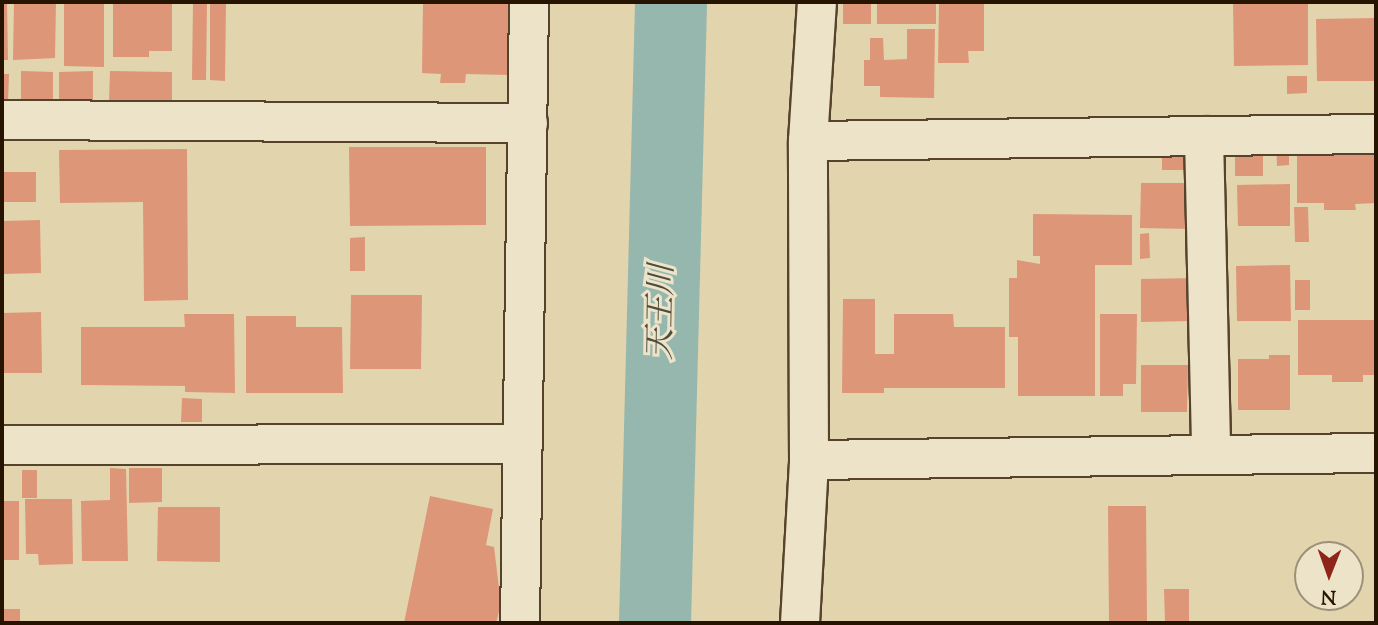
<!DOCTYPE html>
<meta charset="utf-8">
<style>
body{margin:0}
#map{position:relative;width:1378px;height:625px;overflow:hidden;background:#e2d4ac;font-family:"Sorts Mill Goudy","Noto Serif JP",serif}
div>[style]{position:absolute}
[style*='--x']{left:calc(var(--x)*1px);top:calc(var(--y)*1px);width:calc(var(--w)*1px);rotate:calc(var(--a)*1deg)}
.river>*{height:72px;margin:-36px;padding:0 36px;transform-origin:36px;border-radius:36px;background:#95b7ae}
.building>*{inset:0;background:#de9679}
.roads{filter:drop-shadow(2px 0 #55432b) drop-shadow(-2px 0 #55432b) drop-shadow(0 2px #55432b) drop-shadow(0 -2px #55432b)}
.minor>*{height:38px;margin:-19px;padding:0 19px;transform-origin:19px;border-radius:19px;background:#ece3c9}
span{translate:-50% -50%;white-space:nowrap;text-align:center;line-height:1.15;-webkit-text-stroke:6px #ece3c9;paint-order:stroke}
.water-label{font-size:32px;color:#4d4c3d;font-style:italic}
.frame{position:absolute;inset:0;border:4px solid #261300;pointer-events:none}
.north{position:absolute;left:1294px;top:541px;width:70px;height:70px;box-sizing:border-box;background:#ece3c9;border:2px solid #9d9079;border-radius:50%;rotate:181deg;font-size:19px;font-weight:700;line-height:28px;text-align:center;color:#261300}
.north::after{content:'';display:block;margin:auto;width:24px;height:32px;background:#8f2418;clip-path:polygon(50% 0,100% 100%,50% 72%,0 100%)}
</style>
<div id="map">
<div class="river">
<i style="--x:655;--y:623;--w:621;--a:-88.52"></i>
</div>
<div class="building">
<i style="clip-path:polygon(2px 2px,7px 2px,8px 60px,2px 60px)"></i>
<i style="clip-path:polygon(14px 2px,56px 2px,55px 58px,13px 60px)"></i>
<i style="clip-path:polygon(64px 2px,104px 2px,104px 67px,64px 66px)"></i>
<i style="clip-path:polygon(113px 2px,172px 2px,172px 51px,149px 51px,149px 57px,113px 57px)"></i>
<i style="clip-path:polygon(193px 2px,207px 2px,206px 80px,192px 80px)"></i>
<i style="clip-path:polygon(210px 2px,226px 2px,225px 81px,210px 80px)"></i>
<i style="clip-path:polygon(423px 2px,512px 2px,511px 75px,466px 74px,465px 83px,440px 83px,441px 74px,422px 73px)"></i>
<i style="clip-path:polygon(843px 2px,871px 2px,871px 24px,843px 24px)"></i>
<i style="clip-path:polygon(877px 2px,936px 2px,936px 24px,877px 24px)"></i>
<i style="clip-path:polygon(939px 2px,984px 2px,984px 51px,968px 51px,969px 63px,938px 63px)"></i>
<i style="clip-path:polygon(1233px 2px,1308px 2px,1308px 65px,1234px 66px)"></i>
<i style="clip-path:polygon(1376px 18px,1376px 81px,1317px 81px,1316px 19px)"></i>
<i style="clip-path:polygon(907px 29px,935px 29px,934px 98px,880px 97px,880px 86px,864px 86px,864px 60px,870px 60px,870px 38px,883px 38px,884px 60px,907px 59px)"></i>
<i style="clip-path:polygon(21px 71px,53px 72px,53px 102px,21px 101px)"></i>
<i style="clip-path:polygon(93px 71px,93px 101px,59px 101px,59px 72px)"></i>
<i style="clip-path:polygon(110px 71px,172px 72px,172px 101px,109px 102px)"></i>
<i style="clip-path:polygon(2px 74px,9px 74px,8px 103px,2px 103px)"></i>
<i style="clip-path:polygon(1287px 76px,1307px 76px,1307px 93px,1287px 94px)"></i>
<i style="clip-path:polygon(1162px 140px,1192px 140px,1192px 170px,1162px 170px)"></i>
<i style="clip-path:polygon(1235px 140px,1263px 140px,1263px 176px,1235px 176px)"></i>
<i style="clip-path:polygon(1276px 141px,1289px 141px,1289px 165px,1277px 166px)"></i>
<i style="clip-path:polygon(1297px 143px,1376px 143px,1376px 203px,1355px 204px,1356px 210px,1324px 210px,1324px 203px,1297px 203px)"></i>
<i style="clip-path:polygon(349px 147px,486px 147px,486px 225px,350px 226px)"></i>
<i style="clip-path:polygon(187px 149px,188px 300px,144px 301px,143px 202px,60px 203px,59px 150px)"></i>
<i style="clip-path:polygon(2px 172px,36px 172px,36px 202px,2px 202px)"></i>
<i style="clip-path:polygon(1141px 183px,1192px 183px,1192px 229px,1140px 228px)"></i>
<i style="clip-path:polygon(1290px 184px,1290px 226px,1238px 226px,1237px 185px)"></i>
<i style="clip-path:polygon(1294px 207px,1308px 207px,1309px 242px,1295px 242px)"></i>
<i style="clip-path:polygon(1033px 214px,1132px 215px,1132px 265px,1095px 265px,1095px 396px,1018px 396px,1018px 337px,1009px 337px,1009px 278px,1017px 278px,1017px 260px,1040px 264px,1040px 256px,1033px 256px)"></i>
<i style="clip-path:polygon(40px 220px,41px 273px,2px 274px,2px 221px)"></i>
<i style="clip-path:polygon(1149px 233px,1150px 258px,1140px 259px,1140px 234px)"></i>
<i style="clip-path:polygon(365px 237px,365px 271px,350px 271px,350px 238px)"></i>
<i style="clip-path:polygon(1290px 265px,1291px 321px,1237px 321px,1236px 266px)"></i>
<i style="clip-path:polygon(1195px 278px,1194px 321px,1141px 322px,1141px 279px)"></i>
<i style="clip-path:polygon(1295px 280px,1310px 280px,1310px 310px,1295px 310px)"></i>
<i style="clip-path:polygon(351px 295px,422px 295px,421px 369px,350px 369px)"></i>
<i style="clip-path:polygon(843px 299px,875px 299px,875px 354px,894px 354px,894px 314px,953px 314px,954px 327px,1005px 327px,1005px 388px,884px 388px,884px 393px,842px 393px)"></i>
<i style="clip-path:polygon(41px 312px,42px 373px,2px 373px,2px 313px)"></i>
<i style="clip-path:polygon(184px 314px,234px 314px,235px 393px,185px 392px,185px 386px,81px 385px,81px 327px,185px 327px)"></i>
<i style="clip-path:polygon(1100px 314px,1137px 314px,1136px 384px,1123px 384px,1123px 396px,1100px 396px)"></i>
<i style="clip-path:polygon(246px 316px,296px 316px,296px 327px,342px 327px,343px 393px,246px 393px)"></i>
<i style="clip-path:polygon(1298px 320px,1376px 320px,1376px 375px,1363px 375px,1363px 382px,1332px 382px,1332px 375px,1298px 375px)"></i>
<i style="clip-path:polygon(1269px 355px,1290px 355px,1290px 410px,1238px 410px,1238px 359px,1269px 359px)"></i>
<i style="clip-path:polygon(1141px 365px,1188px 365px,1187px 412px,1141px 412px)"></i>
<i style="clip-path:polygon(182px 398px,202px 399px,202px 422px,181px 422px)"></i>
<i style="clip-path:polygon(110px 468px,126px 469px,128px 561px,82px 561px,81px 501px,110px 500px)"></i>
<i style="clip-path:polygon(129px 468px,162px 468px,162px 502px,129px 503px)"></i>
<i style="clip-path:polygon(22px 470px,37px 470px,37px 498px,22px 498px)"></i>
<i style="clip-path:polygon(430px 496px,493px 509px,486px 545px,494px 547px,501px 604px,496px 623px,404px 623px)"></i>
<i style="clip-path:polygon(25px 499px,72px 499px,73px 564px,39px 565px,38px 554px,26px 554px)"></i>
<i style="clip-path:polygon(2px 501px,19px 501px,19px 560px,2px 560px)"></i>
<i style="clip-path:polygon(1108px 506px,1146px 506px,1147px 623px,1109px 623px)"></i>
<i style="clip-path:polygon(158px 507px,220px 507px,220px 562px,157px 561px)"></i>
<i style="clip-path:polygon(1164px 589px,1189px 589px,1189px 623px,1165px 623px)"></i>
<i style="clip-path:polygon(2px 609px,20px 609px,20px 623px,2px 623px)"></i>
</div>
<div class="roads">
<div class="minor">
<i style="--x:2;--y:120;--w:526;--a:0.33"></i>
<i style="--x:1204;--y:136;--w:319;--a:88.7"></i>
<i style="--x:808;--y:141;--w:568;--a:-0.71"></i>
<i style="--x:2;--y:445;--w:521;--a:-0.11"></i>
<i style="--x:809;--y:460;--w:567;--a:-0.71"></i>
<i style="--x:520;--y:623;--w:621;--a:-89.17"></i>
<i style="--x:800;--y:623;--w:163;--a:-86.8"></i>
<i style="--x:809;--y:460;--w:319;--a:-90.2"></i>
<i style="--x:808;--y:141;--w:139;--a:-86.3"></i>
</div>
</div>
<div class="water-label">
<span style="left:663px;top:312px;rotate:-89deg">天王川</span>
</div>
<div class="frame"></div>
<div class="north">N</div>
</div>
